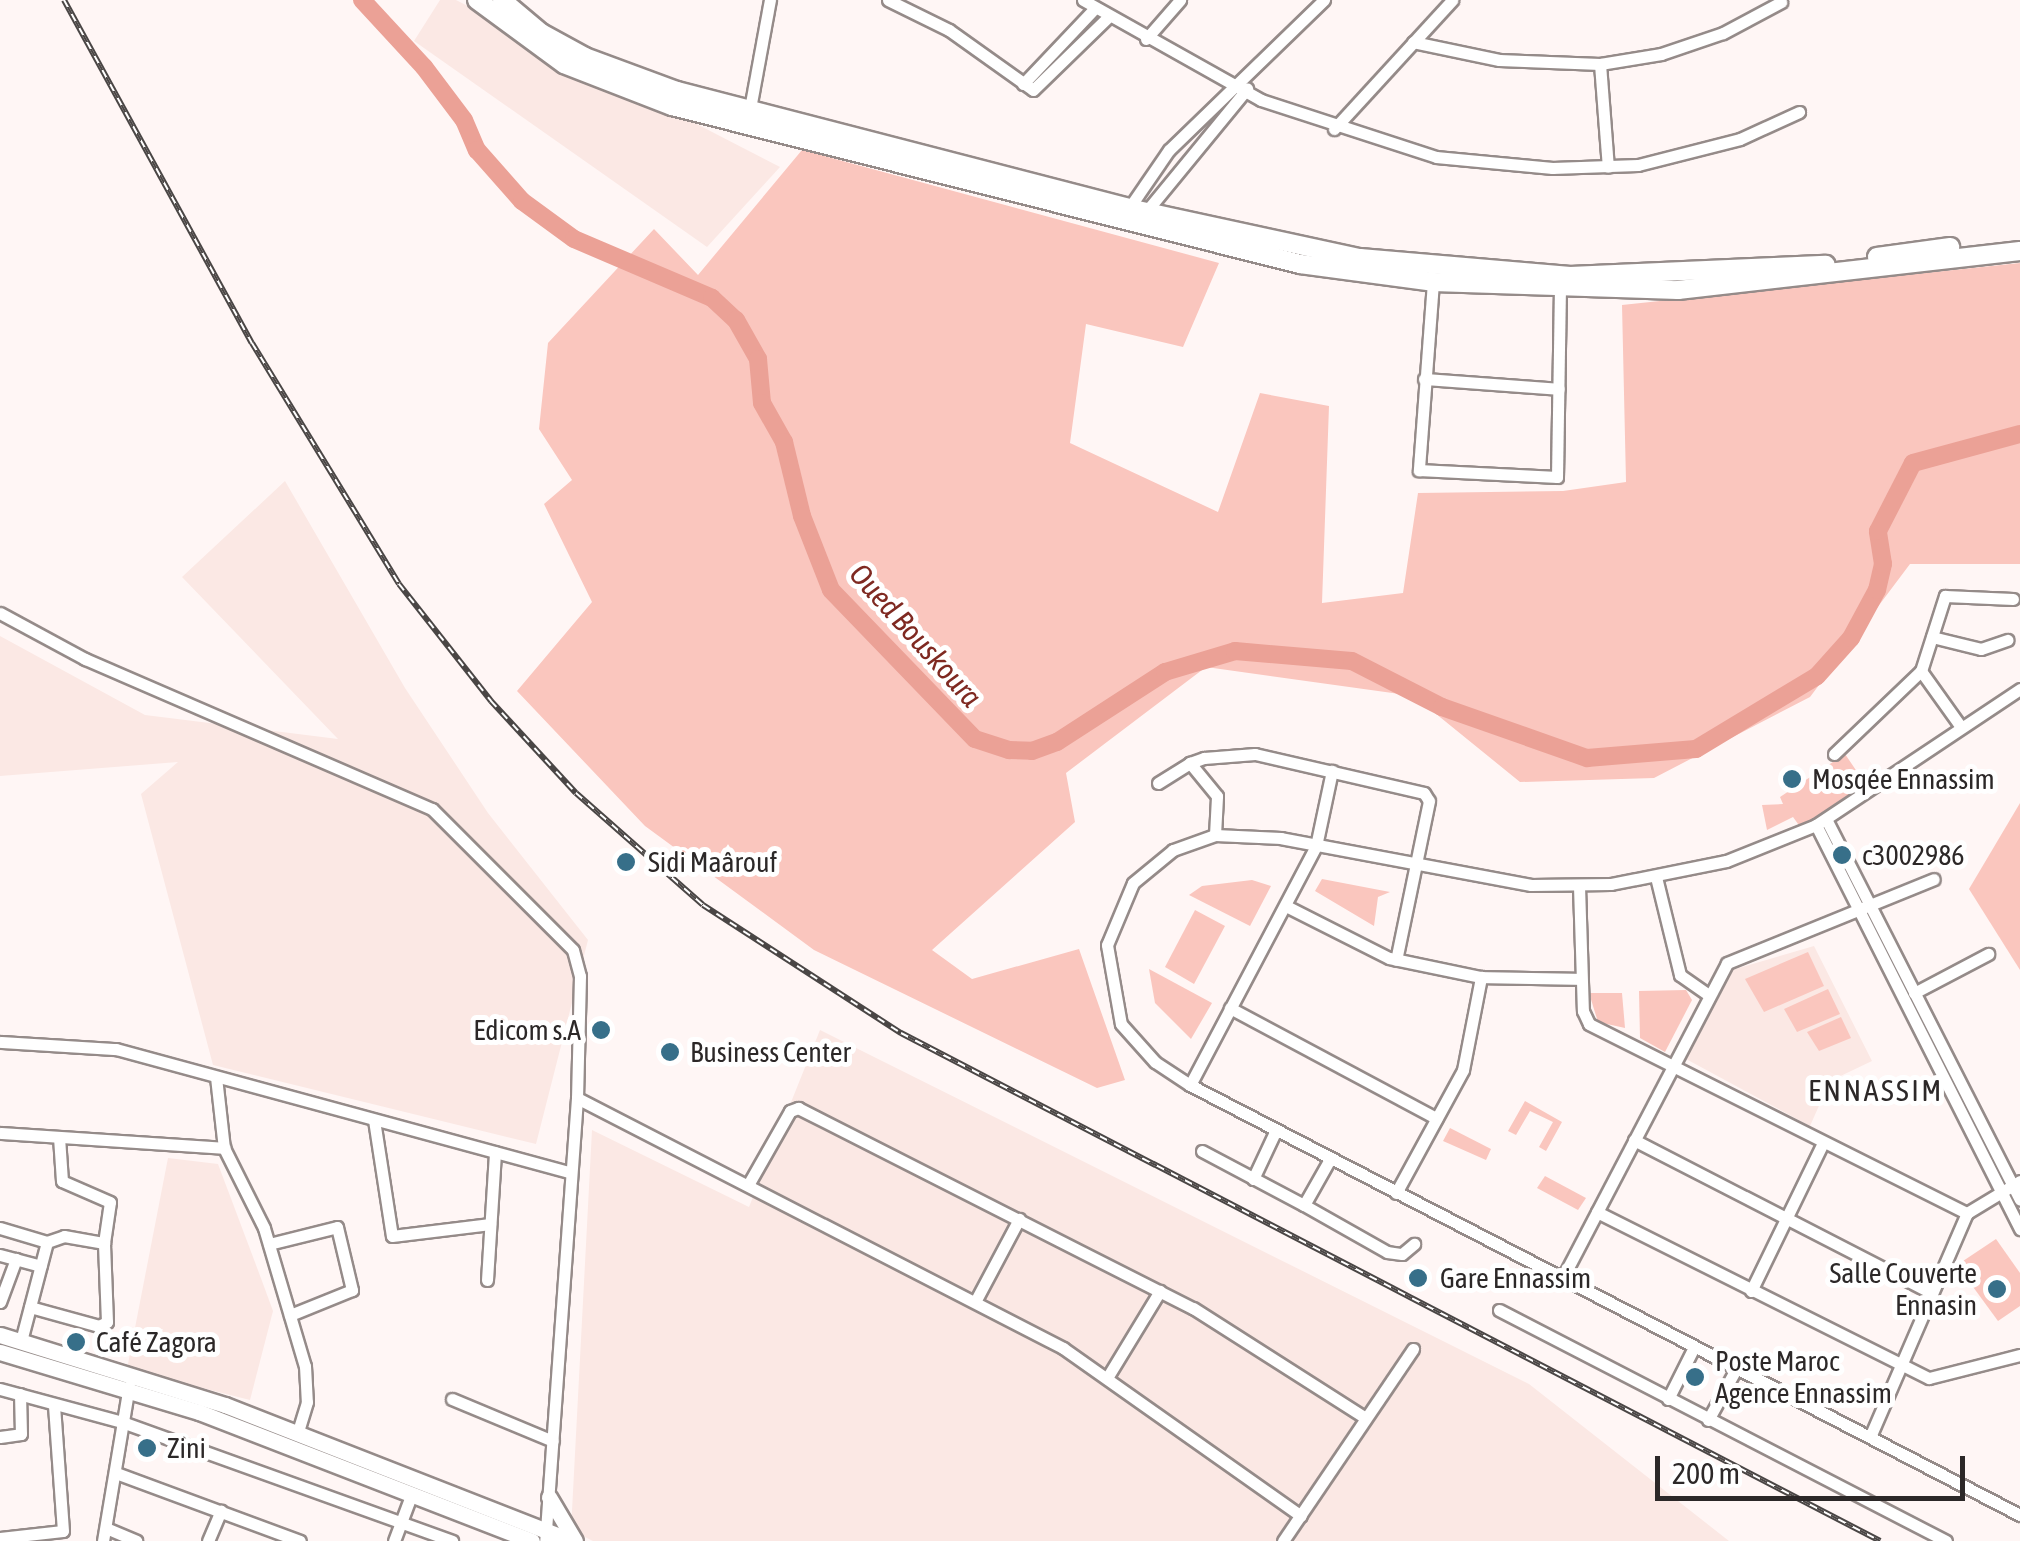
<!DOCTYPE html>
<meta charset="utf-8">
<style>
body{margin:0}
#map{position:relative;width:2020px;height:1541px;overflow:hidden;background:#fff6f5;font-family:"Asap Condensed",sans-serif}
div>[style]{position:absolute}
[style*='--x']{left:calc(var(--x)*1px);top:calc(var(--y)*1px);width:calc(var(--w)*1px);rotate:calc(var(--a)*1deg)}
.built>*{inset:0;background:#fbe8e4}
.green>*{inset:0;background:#fac6be}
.river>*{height:18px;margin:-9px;padding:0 9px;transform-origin:9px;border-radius:9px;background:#eba196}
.roads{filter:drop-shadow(2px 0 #958b89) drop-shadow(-2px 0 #958b89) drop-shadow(0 2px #958b89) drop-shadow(0 -2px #958b89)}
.minor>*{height:11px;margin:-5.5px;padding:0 5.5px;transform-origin:5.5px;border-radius:5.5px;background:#fff}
.tertiary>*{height:15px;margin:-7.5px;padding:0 7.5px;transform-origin:7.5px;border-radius:7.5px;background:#fff}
.primary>*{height:18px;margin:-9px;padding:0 9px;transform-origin:9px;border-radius:9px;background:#fff}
.rail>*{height:6px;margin-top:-3px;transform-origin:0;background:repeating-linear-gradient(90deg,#fff 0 8px,#4a4645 0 16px);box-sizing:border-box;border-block:2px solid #4a4645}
.dots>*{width:28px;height:28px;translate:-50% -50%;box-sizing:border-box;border:5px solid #fff;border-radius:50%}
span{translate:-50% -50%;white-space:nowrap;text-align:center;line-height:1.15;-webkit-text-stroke:10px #fff;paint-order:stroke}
.poi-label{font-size:28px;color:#2c2828}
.left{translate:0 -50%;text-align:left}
.right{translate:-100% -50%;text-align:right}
.water-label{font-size:30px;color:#7f2921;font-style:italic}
.neighbourhood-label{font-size:30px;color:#2c2828;letter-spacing:2.5px}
.scale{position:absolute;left:1655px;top:1456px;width:310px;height:45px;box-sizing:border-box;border:5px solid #2c2828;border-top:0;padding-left:12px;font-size:30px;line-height:35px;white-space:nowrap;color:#2c2828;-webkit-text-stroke:8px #fff;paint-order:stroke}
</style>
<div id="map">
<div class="built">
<i style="clip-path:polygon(440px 0,456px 0,780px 167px,707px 247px,414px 41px)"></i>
<i style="clip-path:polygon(285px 481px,405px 688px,488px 813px,588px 940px,536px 1144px,213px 1065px,141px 794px,178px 762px,0 776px,0 636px,145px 715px,338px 739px,182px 577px)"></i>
<i style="clip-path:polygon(1814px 946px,1872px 1061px,1830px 1081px,1810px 1126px,1686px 1059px,1732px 970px)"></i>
<i style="clip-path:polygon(820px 1030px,1529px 1384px,1729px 1541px,593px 1541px,571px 1530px,592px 1130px,749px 1207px)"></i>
<i style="clip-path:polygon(168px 1158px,218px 1164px,262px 1281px,273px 1311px,250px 1400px,127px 1369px)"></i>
</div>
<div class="green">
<i style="clip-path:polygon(802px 150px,1219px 263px,1183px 347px,1086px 324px,1070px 443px,1218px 512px,1260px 393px,1329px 406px,1322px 603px,1403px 593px,1418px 493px,1563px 491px,1626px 482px,1622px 305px,2020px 263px,2020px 564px,1910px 564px,1810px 697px,1654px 778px,1520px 782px,1414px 696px,1206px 667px,1066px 773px,1075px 822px,932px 950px,972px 979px,1079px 949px,1125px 1080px,1097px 1088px,814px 950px,645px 826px,517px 691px,592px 602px,544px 504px,572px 480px,539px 429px,548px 343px,654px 229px,698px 275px)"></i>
<i style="clip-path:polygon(1845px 754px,1866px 785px,1801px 828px,1793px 817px,1767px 830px,1762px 805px,1783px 804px,1780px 797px)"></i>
<i style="clip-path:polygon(2020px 803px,2020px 970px,1969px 889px)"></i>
<i style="clip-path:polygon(1322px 879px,1390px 892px,1378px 897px,1374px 926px,1315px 891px)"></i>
<i style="clip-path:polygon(1252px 880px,1271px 886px,1250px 926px,1189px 895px,1202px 886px)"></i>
<i style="clip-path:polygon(1195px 910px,1225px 926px,1194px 984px,1165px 967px)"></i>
<i style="clip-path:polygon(1808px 952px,1824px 986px,1764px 1012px,1745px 979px)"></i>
<i style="clip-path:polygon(1149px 969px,1212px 1003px,1191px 1039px,1155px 1003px)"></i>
<i style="clip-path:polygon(1828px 989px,1840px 1014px,1797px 1032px,1784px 1009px)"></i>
<i style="clip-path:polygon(1686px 990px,1692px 1000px,1665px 1052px,1640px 1038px,1639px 991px)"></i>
<i style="clip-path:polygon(1589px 993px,1622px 993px,1625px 1028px,1598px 1022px)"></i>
<i style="clip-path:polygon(1841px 1017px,1851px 1038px,1819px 1051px,1807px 1032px)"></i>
<i style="clip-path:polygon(1525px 1101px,1562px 1122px,1546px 1151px,1539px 1147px,1553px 1122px,1530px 1111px,1516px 1135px,1508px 1131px)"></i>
<i style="clip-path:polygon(1450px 1128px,1491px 1149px,1486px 1160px,1443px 1141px)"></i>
<i style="clip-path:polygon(1545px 1176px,1586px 1198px,1578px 1210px,1537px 1188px)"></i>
<i style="clip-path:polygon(1996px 1239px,2020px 1273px,2020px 1306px,1998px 1321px,1957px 1265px)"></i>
</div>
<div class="river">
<i style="--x:362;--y:0;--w:91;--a:47.2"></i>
<i style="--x:424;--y:67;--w:66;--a:53"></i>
<i style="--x:464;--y:120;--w:33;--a:67"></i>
<i style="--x:477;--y:150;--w:68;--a:48.6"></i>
<i style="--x:522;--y:201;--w:64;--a:36.2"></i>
<i style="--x:574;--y:239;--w:150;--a:23.1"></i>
<i style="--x:712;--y:298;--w:33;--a:43"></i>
<i style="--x:736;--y:320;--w:45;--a:60.6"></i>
<i style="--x:758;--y:359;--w:44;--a:84.8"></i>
<i style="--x:762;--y:403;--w:45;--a:60.6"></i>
<i style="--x:784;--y:442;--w:76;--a:76.3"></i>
<i style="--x:802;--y:516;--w:79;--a:68.6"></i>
<i style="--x:831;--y:590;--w:207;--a:46"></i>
<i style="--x:975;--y:739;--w:36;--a:18"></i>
<i style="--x:1009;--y:750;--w:23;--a:2"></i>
<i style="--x:1032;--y:751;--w:27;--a:-20"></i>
<i style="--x:1057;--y:742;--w:129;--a:-32.9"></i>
<i style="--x:1165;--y:672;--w:73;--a:-16.7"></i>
<i style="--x:1235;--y:651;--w:117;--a:4.9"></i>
<i style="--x:1352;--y:661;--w:101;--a:27.1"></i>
<i style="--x:1442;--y:707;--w:154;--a:19.4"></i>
<i style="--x:1587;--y:758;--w:109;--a:-4.7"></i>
<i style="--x:1696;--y:749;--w:141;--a:-31.1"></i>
<i style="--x:1817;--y:676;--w:51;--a:-48.2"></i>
<i style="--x:1851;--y:638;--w:55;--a:-61.6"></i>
<i style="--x:1877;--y:590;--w:27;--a:-77"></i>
<i style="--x:1883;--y:564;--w:33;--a:-99"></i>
<i style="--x:1878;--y:531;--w:76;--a:-62.8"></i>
<i style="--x:1913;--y:463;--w:111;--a:-15.2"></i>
</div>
<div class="roads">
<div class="minor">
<i style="--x:888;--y:0;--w:68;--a:26.2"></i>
<i style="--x:949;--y:30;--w:103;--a:35.5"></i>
<i style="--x:1033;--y:90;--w:103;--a:-44.2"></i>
<i style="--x:1083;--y:0;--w:204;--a:29.3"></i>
<i style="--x:1261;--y:100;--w:184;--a:18"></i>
<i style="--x:1436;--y:157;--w:117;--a:5.4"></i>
<i style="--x:1552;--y:168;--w:86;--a:-2"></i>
<i style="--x:1638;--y:165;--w:105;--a:-14.3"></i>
<i style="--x:1740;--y:139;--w:65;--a:-24.6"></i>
<i style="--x:1146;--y:39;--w:52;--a:-48.9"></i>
<i style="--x:1413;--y:42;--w:88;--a:11.8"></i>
<i style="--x:1499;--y:60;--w:101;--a:2.3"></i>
<i style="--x:1600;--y:64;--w:62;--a:-9.3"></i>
<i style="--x:1661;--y:54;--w:65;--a:-18.7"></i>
<i style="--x:1723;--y:33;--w:66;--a:-28.1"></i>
<i style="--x:1600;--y:64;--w:103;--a:85.6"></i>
<i style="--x:1023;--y:84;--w:105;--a:-46.5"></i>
<i style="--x:749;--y:114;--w:116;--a:-79.6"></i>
<i style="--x:1334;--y:129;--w:175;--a:-47.5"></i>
<i style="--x:1127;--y:211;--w:74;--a:-55.5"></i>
<i style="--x:1169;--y:150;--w:216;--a:-44.1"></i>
<i style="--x:1145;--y:213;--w:161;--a:-50.6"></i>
<i style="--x:1433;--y:282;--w:189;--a:94.3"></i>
<i style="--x:1419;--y:470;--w:138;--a:2.9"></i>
<i style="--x:1557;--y:477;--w:187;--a:-89.1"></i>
<i style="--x:1424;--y:379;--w:135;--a:4.2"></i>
<i style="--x:0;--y:613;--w:97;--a:28.4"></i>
<i style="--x:85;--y:659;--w:378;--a:23.4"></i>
<i style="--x:432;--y:809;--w:199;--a:45"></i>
<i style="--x:573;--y:950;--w:27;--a:75"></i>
<i style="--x:580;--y:976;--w:122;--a:91.4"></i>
<i style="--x:577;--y:1098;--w:444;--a:94.1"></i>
<i style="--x:1932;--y:637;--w:50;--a:13.8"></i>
<i style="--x:1981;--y:649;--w:28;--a:-19"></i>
<i style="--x:1921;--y:671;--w:69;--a:54.5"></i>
<i style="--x:2020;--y:689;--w:245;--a:146.3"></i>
<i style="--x:1816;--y:825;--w:97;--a:158.2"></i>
<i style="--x:1726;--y:861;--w:117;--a:168.7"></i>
<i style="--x:1611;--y:884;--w:80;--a:179.3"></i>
<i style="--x:1531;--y:885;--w:254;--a:-169.4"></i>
<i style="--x:1281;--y:838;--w:66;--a:-177.4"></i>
<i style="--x:1215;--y:835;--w:45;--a:160.3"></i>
<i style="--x:1173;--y:850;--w:52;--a:140.5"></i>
<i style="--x:1133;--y:883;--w:67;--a:112.8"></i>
<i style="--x:1107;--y:945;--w:80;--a:80"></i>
<i style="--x:1121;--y:1024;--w:51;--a:48.2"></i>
<i style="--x:1155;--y:1062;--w:42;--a:33.3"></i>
<i style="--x:1190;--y:1085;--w:935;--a:27.39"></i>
<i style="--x:1834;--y:754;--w:120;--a:-43.7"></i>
<i style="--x:1921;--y:671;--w:79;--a:-72.3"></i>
<i style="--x:1945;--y:596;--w:68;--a:2.5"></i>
<i style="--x:1158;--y:783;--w:38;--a:-32"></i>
<i style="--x:1826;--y:819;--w:427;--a:63"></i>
<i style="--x:1816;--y:825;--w:453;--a:63.2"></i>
<i style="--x:1215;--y:835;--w:39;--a:-87"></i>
<i style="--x:1217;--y:796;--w:43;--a:-129.3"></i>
<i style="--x:1190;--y:763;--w:15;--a:-20"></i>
<i style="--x:1204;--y:758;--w:51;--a:-4.5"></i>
<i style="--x:1255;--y:754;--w:173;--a:13"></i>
<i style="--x:1424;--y:793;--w:9;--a:58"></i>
<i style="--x:1429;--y:801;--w:162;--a:101.7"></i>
<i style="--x:1656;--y:877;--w:101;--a:76.2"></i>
<i style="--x:1680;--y:975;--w:35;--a:35"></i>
<i style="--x:1579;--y:886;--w:125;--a:88.2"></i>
<i style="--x:1583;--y:1011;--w:14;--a:65"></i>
<i style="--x:1589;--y:1024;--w:423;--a:26.6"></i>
<i style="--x:1967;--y:1213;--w:62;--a:-31.1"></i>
<i style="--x:1286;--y:906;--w:115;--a:26.8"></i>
<i style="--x:1389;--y:958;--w:94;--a:11.7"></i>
<i style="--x:1914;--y:993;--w:84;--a:-27.8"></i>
<i style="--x:1230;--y:1008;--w:234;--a:28.1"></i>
<i style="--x:0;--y:1042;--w:116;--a:3.5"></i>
<i style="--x:116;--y:1049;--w:470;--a:15.2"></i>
<i style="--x:216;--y:1077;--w:71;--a:83.6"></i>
<i style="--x:224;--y:1148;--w:89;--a:63.4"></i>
<i style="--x:264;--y:1228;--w:144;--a:73.5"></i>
<i style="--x:305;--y:1366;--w:36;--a:87"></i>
<i style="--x:307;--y:1402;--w:31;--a:107"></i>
<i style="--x:1190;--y:1085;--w:270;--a:-62.2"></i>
<i style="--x:1316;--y:846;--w:77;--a:-78"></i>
<i style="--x:577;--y:1098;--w:547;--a:27.22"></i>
<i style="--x:1063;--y:1348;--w:291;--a:35.2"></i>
<i style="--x:374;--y:1120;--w:117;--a:81.2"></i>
<i style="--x:392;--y:1236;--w:99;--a:-7"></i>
<i style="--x:0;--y:1133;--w:225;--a:3.8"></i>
<i style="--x:1634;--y:1140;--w:335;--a:27.2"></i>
<i style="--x:1202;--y:1151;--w:115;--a:27.9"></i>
<i style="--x:1304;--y:1205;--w:53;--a:-60.5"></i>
<i style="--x:1253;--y:1179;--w:54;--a:-64.9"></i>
<i style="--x:748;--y:1185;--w:85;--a:-60.4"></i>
<i style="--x:790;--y:1111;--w:9;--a:-21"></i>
<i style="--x:798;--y:1108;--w:443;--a:26.9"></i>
<i style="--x:1193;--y:1308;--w:203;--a:32.5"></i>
<i style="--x:1396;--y:1193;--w:140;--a:-61.4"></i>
<i style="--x:1463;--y:1070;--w:95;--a:-79"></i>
<i style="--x:1481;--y:977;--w:100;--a:1.1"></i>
<i style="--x:1304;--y:1205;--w:95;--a:29.5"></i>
<i style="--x:1387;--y:1252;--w:15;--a:8"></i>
<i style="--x:1402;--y:1254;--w:16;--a:-40"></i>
<i style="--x:1597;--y:1212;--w:371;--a:26.6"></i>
<i style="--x:1929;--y:1378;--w:94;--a:-14.2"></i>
<i style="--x:0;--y:1228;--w:49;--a:16.6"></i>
<i style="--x:47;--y:1242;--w:18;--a:-19"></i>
<i style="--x:64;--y:1236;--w:41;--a:9.9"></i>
<i style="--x:269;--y:1244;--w:70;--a:-14"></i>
<i style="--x:337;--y:1227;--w:65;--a:76.6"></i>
<i style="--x:352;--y:1290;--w:67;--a:158"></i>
<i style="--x:0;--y:1255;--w:42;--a:15"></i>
<i style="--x:1562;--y:1279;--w:356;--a:-62.4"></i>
<i style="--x:1727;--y:963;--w:223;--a:-22.1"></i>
<i style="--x:487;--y:1280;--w:128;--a:-86.4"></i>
<i style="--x:1751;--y:1291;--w:165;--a:-64.1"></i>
<i style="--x:976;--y:1300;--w:92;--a:-62"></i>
<i style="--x:0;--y:1302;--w:46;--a:-69.6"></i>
<i style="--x:30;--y:1307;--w:72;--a:15.4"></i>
<i style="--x:99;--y:1326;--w:9;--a:-27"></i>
<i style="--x:107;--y:1322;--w:79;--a:-92.2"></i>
<i style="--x:104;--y:1243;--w:41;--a:-81.7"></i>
<i style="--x:110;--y:1202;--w:52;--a:-156.4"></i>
<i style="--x:62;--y:1181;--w:44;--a:-93.9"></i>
<i style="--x:1499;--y:1310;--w:503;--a:27.33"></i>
<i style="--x:21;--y:1341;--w:102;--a:-75.3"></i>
<i style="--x:1107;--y:1378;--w:102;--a:-58.7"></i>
<i style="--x:0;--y:1389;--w:126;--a:15.1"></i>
<i style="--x:122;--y:1422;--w:351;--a:19.8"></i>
<i style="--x:452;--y:1399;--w:109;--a:22.6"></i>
<i style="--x:1668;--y:1399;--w:58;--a:-63.4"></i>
<i style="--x:1708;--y:1420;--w:58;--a:-61.2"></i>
<i style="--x:0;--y:1437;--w:21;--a:-8"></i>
<i style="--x:21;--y:1434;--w:40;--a:-91.4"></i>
<i style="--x:1870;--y:1437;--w:244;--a:-66.6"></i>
<i style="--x:116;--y:1473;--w:196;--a:20.3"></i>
<i style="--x:106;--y:1528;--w:33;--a:23"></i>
<i style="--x:0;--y:1538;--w:63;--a:-6.3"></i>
<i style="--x:63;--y:1531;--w:127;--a:-94.1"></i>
<i style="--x:103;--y:1541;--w:157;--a:-80.5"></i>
<i style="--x:208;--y:1541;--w:33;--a:-67"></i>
<i style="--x:394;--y:1541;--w:51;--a:-69.4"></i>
<i style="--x:1283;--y:1541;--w:232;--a:-55.9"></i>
</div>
<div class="tertiary">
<i style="--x:0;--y:1335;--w:236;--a:17.3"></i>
<i style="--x:225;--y:1405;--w:373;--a:21.4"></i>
<i style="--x:0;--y:1352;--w:208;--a:16.8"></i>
<i style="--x:199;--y:1412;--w:357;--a:21.2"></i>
<i style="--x:549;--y:1497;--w:51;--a:59.4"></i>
</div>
<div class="primary">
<i style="--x:477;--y:0;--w:108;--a:36.3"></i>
<i style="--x:564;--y:64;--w:116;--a:21.3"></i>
<i style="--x:672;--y:106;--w:648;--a:14.12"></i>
<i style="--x:1300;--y:264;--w:134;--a:7.7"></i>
<i style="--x:1433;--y:282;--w:245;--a:1.9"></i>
<i style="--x:1678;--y:290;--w:344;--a:-6.5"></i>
<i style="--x:502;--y:0;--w:51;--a:40.2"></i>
<i style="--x:541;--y:33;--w:50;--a:28.6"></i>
<i style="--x:585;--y:57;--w:98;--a:20.3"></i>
<i style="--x:677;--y:91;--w:466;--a:14.5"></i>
<i style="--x:1128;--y:208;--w:237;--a:12.2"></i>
<i style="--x:1360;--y:258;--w:211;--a:4.9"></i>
<i style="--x:1570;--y:276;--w:256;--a:-2.5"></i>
<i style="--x:1877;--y:257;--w:74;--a:-7.8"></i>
</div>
</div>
<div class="rail">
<i style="--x:64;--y:0;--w:391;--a:61.3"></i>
<i style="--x:252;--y:343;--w:282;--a:58.6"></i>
<i style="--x:399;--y:584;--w:149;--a:51.8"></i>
<i style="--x:491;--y:701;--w:125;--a:47.3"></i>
<i style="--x:576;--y:793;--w:169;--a:41.4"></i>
<i style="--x:703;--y:905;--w:236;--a:32.9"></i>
<i style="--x:901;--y:1033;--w:1103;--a:27.42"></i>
</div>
<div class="dots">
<i style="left:1792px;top:779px;background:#376f89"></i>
<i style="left:1842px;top:855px;background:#376f89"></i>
<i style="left:626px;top:862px;background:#376f89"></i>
<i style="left:601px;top:1030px;background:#376f89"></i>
<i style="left:670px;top:1052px;background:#376f89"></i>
<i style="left:1418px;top:1278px;background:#376f89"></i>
<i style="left:1997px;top:1289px;background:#376f89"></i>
<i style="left:76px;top:1342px;background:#376f89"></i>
<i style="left:1695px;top:1377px;background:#376f89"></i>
<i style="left:147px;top:1448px;background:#376f89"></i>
</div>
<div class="poi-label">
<span class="left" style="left:1812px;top:779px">Mosqée Ennassim</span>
<span class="left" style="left:1862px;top:855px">c3002986</span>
<span class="left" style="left:648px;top:862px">Sidi Maârouf</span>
<span class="right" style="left:581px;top:1030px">Edicom s.A</span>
<span class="left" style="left:690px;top:1052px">Business Center</span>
<span class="right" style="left:1977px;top:1289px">Salle Couverte<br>Ennasin</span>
<span class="left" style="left:1440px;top:1278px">Gare Ennassim</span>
<span class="left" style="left:96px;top:1342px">Café Zagora</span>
<span class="left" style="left:1715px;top:1377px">Poste Maroc<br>Agence Ennassim</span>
<span class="left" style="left:167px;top:1448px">Zini</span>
</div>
<div class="water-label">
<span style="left:916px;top:635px;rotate:48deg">Oued Bouskoura</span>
</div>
<div class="neighbourhood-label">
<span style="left:1876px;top:1090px">ENNASSIM</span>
</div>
<div class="scale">200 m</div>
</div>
